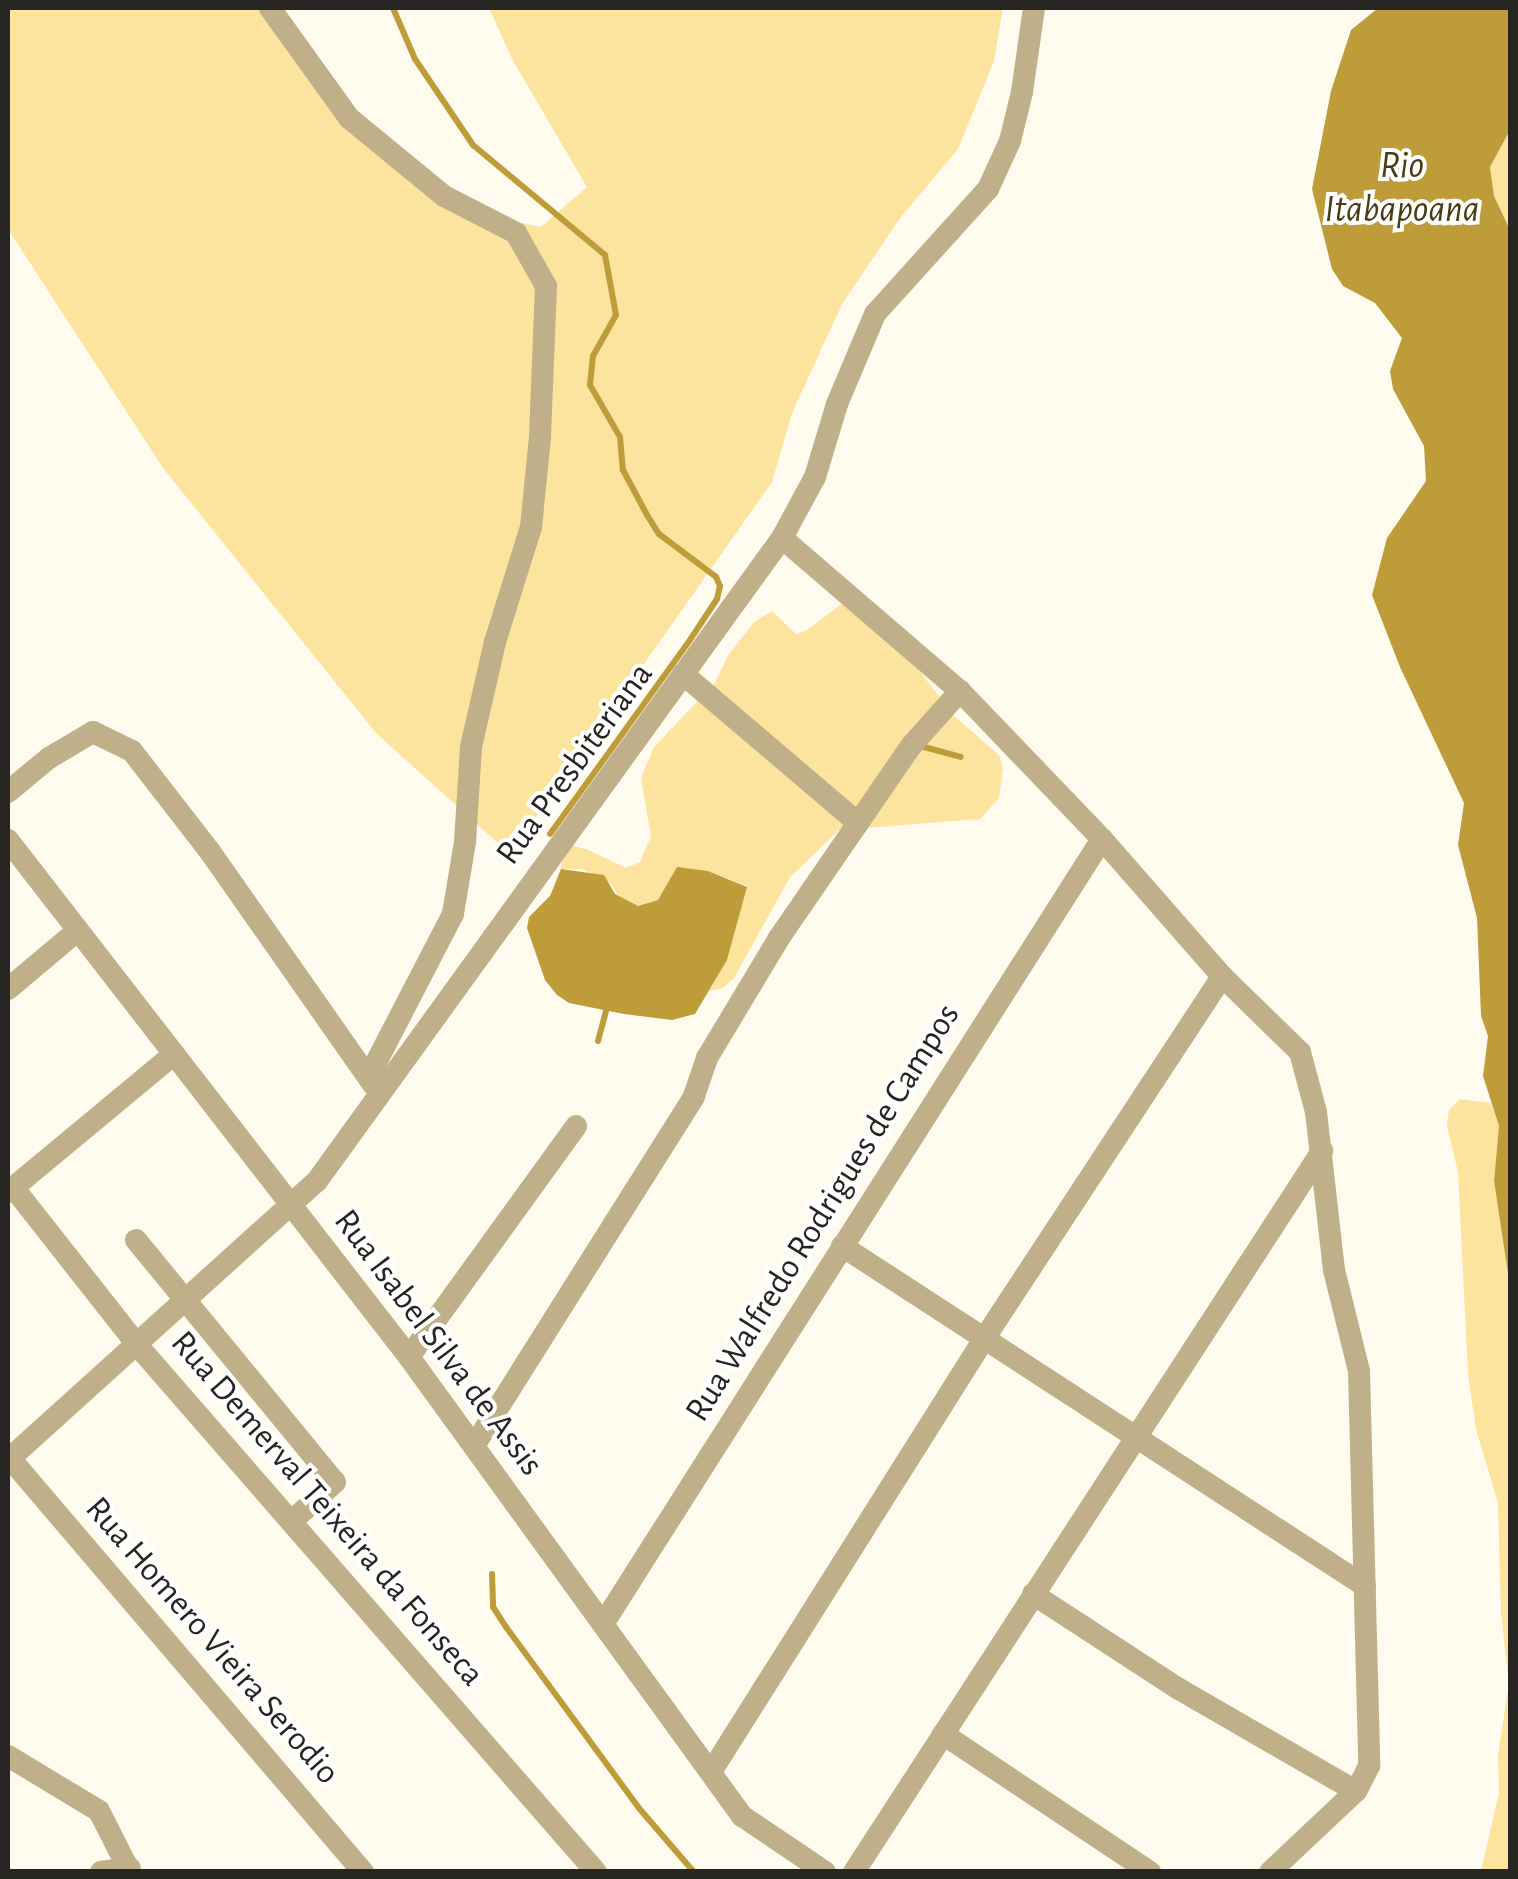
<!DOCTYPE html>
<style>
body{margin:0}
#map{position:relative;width:1518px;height:1879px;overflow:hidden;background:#fffbef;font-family:"Alegreya Sans",sans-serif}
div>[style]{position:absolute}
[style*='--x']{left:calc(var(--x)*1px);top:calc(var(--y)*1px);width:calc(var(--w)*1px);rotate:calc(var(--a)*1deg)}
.green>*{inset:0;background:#fce39e}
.water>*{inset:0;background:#be9c3a}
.stream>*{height:6px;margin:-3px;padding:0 3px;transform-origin:3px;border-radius:3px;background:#be9c3a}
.minor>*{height:22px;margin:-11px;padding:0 11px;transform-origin:11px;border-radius:11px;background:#bfb08a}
span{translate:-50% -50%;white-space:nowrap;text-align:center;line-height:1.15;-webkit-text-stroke:8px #fff;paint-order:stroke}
.street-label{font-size:35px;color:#272521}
.water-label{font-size:38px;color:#4a3c13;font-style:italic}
.frame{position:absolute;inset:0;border:10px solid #272521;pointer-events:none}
</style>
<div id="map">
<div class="green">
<i style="clip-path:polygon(8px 8px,262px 8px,348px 108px,482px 215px,541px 227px,587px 187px,512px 59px,489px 8px,1003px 8px,994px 61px,958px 149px,900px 218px,842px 304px,792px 413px,772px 482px,510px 854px,376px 733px,163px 468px,8px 229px)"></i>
<i style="clip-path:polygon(1510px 130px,1510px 230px,1494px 196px,1490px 167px)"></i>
<i style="clip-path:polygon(844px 602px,887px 628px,953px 715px,999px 755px,1003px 768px,999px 798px,980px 819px,839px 830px,790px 877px,734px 978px,723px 988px,709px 991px,727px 960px,747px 886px,708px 871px,673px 878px,658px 900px,638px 906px,623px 902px,610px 883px,582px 869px,561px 869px,563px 851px,573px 846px,586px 849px,626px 868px,640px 862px,651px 836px,641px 778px,654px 747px,715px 683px,727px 657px,754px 622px,772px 611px,796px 634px,807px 630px)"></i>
<i style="clip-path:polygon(1460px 1099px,1491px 1103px,1499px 1126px,1494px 1181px,1510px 1287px,1510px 1871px,1481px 1871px,1499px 1793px,1498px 1755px,1509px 1683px,1501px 1614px,1498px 1503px,1476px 1429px,1468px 1375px,1458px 1172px,1447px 1126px,1449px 1110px)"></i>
</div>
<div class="water">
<i style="clip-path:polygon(1378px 8px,1510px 8px,1510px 130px,1490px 167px,1494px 196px,1510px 230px,1510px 1287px,1494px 1181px,1499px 1126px,1483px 1076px,1488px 1036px,1481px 1016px,1477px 918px,1458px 845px,1464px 803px,1400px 667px,1372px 595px,1387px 538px,1426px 481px,1424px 446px,1393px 389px,1390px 371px,1402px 338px,1375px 303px,1343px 286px,1332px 269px,1312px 189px,1331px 91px,1351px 30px)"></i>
<i style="clip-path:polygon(677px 867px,708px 871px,747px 887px,727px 960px,695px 1014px,672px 1020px,624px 1014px,569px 1003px,557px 995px,545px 980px,527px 928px,529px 917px,550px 896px,561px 869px,604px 875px,615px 894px,638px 906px,658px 900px)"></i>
</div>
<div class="stream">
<i style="--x:393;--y:8;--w:56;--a:66.7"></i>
<i style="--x:415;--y:59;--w:104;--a:56"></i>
<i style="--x:473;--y:145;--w:172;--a:39.8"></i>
<i style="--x:605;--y:255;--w:61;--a:79.6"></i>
<i style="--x:616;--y:315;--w:47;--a:119.3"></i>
<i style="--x:593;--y:356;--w:29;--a:96"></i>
<i style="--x:590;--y:385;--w:60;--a:60"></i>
<i style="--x:620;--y:437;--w:33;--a:85"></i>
<i style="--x:623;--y:470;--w:51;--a:61.9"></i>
<i style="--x:647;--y:515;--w:22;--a:58"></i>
<i style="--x:659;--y:534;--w:71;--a:37"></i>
<i style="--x:716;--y:577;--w:10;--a:66"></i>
<i style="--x:720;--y:586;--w:13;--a:103"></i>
<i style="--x:717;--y:599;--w:49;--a:123.4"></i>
<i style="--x:690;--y:640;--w:239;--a:125.8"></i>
<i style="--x:924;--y:747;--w:38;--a:15"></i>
<i style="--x:598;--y:1041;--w:38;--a:-75"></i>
<i style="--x:492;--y:1574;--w:33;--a:88"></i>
<i style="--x:493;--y:1607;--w:24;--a:57"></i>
<i style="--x:506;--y:1627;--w:223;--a:53.7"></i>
<i style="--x:638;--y:1807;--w:86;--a:49.3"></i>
</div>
<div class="minor">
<i style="--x:270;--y:8;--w:135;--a:54.3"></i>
<i style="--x:349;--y:118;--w:123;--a:39.4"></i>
<i style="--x:444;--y:196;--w:81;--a:27.2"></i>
<i style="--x:516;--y:233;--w:61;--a:60.5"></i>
<i style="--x:546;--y:286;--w:151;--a:92.3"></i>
<i style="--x:540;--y:437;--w:90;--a:95.7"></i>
<i style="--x:531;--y:527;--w:121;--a:107.4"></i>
<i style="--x:495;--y:642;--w:108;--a:102.9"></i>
<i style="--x:471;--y:747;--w:95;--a:93.6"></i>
<i style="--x:465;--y:842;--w:73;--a:99.5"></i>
<i style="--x:453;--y:914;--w:182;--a:117.4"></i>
<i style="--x:782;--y:538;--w:235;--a:40.7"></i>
<i style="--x:960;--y:691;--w:205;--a:46.2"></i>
<i style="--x:1102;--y:839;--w:182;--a:48.8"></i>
<i style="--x:1222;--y:976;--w:109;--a:44.3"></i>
<i style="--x:1300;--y:1052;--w:62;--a:75.1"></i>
<i style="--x:1316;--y:1112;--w:159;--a:83.5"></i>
<i style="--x:1334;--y:1270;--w:104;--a:76.1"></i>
<i style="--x:1359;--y:1371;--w:395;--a:88.5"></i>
<i style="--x:1369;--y:1766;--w:28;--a:117"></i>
<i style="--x:1356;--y:1791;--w:118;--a:136.7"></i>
<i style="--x:683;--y:674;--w:230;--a:40.4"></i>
<i style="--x:8;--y:792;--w:53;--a:-39.7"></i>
<i style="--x:49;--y:758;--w:51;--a:-30.6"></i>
<i style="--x:93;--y:732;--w:43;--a:26"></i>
<i style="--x:132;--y:751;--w:129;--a:52.2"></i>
<i style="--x:211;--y:853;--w:282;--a:55"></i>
<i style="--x:8;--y:840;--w:654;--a:52.2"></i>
<i style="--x:409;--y:1357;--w:567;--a:54.04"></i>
<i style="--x:742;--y:1816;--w:100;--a:34"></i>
<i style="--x:8;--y:989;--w:90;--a:-40"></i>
<i style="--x:13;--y:1187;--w:202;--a:51.8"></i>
<i style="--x:138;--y:1346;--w:697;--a:48.95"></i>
<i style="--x:8;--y:1192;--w:216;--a:-39.7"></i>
<i style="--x:136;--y:1240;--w:313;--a:50.6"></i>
<i style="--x:335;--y:1482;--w:58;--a:137.8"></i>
<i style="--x:842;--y:1246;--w:624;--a:33.03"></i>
<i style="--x:409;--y:1357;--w:285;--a:-54.1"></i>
<i style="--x:474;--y:1446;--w:413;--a:-57.8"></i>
<i style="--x:694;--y:1096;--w:40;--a:-71.1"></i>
<i style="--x:707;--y:1058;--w:140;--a:-59"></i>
<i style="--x:779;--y:938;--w:233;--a:-55.5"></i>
<i style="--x:911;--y:746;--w:74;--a:-48.3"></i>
<i style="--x:8;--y:1456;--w:547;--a:49.52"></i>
<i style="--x:8;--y:1460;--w:416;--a:-42.1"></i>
<i style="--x:317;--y:1181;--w:794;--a:-54.13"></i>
<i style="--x:782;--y:538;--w:69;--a:-61.6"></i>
<i style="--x:815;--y:477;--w:76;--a:-73.2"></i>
<i style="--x:837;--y:404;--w:98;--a:-67.1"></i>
<i style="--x:875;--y:314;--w:169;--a:-47.9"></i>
<i style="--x:988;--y:189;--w:53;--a:-65.4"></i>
<i style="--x:1010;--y:141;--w:50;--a:-76.2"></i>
<i style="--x:1022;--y:92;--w:85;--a:-81.9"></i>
<i style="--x:1033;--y:1594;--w:174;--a:33.1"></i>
<i style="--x:1179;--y:1689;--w:204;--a:30"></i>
<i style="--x:603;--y:1624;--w:930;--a:-57.56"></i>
<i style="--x:943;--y:1734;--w:249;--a:33.7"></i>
<i style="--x:8;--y:1756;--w:106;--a:31.1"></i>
<i style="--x:99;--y:1811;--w:68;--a:63.1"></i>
<i style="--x:711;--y:1772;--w:512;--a:-57.77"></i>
<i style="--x:984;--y:1339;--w:434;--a:-56.7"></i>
<i style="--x:101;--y:1872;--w:29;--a:-8"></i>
<i style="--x:854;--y:1872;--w:860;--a:-57.01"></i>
</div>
<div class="street-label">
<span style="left:575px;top:764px;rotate:-54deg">Rua Presbiteriana</span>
<span style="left:823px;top:1213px;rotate:-58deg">Rua Walfredo Rodrigues de Campos</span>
<span style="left:438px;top:1343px;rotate:53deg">Rua Isabel Silva de Assis</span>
<span style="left:327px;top:1509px;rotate:49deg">Rua Demerval Teixeira da Fonseca</span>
<span style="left:212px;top:1641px;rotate:49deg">Rua Homero Vieira Serodio</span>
</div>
<div class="water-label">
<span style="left:1402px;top:189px">Rio<br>Itabapoana</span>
</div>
<div class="frame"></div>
</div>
